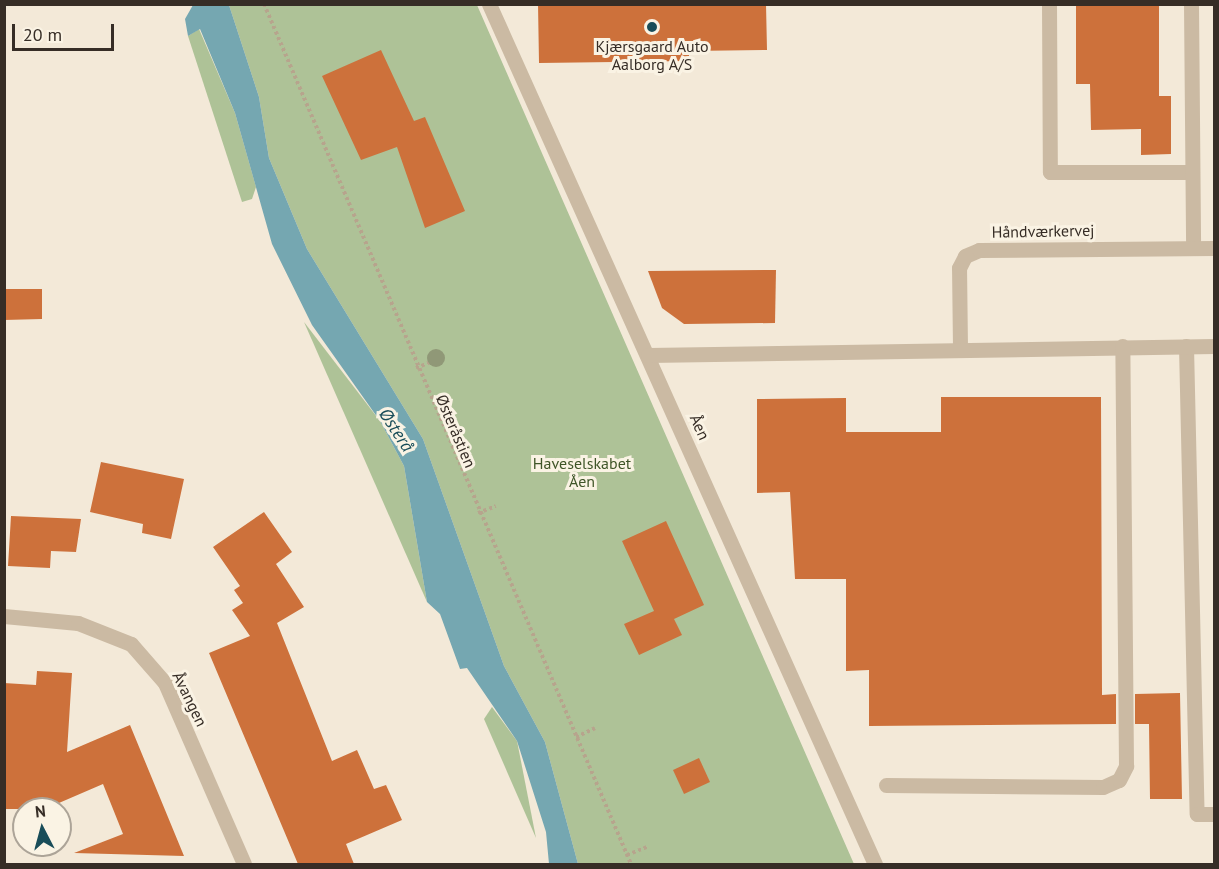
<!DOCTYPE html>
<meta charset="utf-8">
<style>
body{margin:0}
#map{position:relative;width:1219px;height:869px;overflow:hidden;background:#f3e9d8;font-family:"PT Sans",sans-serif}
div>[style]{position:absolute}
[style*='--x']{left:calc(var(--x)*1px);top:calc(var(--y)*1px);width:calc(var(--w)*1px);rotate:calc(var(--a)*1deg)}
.green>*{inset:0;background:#aec297}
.water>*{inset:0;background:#75a7b1}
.building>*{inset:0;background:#cd713b}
.path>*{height:4px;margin-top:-2px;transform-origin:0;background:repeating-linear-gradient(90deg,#b7a48d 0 3px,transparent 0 6px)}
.minor>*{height:15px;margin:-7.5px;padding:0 7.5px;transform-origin:7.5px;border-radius:7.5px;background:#cbbaa3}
.trees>*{width:18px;height:18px;margin:-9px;border-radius:50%;background:#909877}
.dots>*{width:16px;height:16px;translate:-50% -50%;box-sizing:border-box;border:3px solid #faf3e4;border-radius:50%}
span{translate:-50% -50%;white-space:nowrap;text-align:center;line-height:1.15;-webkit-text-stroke:6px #faf3e4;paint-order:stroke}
.poi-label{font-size:16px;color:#362d26}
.street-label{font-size:16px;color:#362d26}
.park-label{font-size:16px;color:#3f5528}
.water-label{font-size:18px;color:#194d59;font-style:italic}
.frame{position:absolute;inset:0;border:6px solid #362d26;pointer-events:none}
.north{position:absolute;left:12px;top:797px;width:60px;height:60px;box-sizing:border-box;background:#faf3e4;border:2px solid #aca498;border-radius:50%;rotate:354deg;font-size:16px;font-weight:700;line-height:24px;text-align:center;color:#362d26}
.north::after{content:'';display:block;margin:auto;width:21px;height:27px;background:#194d59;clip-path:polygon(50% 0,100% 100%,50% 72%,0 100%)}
.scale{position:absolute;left:12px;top:24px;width:102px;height:27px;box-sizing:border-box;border:3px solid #362d26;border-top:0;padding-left:8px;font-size:18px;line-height:21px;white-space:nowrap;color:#362d26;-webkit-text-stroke:4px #faf3e4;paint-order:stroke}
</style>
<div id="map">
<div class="green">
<i style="clip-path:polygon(229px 5px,477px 5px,854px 864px,578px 864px,545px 742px,504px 666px,423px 439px,307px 249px,269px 158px,259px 97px)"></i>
<i style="clip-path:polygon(199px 29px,235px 113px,256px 187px,252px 199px,242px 202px,188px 36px)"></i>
<i style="clip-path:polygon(304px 322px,380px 421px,404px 466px,427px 602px)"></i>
<i style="clip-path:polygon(492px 707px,517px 741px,536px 838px,484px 719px)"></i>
</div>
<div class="water">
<i style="clip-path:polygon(193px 5px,229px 5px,259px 97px,269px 158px,307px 249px,423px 439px,504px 666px,545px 742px,578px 864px,549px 864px,546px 832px,517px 741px,467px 668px,460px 669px,440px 614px,427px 602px,404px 466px,380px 421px,312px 325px,272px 244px,235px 113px,200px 29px,188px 36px,185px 19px)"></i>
</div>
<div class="building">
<i style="clip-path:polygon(538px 4px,766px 4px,767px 50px,689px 51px,689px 61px,539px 63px)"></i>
<i style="clip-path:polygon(1076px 4px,1159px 4px,1159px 96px,1171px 96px,1171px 154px,1141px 155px,1141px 129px,1091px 130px,1090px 84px,1076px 84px)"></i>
<i style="clip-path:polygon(381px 50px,414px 121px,425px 117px,465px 211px,425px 228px,397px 147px,361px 160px,322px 76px)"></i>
<i style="clip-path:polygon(776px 270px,775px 323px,684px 324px,662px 308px,648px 271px)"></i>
<i style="clip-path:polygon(4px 289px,42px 289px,42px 319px,4px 320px)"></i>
<i style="clip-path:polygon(941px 397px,1101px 397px,1102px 695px,1116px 694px,1116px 724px,869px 726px,869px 670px,846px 671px,846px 579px,795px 579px,790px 492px,757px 493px,757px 399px,846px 398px,846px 432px,941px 432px)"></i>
<i style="clip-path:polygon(101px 462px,184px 479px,171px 539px,142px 533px,143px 524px,90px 512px)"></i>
<i style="clip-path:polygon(264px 512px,292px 552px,276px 564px,304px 607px,277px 623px,332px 761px,357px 750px,374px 789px,386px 785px,402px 820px,346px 844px,354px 864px,298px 864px,209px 653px,250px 636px,232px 610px,243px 603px,234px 590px,240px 586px,213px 547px)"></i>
<i style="clip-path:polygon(11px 516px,81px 519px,76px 552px,51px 551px,50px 568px,8px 566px)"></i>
<i style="clip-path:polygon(666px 521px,704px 605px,674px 619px,682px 635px,639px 655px,624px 624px,654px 611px,622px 541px)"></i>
<i style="clip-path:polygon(37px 671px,72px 673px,67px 752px,130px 725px,184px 856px,74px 853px,123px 834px,103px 784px,45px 809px,4px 809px,4px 683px,36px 685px)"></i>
<i style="clip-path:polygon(1180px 693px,1182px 799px,1150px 799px,1149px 724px,1135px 724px,1135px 694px)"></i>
<i style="clip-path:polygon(699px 758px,710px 782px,684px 794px,673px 770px)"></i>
</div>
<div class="path">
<i style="--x:264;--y:4;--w:935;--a:66.89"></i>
<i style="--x:416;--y:368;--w:18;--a:-22"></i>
<i style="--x:478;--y:513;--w:19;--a:-21"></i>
<i style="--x:576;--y:737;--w:21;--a:-25"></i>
<i style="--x:627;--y:855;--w:22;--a:-22"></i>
</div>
<div class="minor">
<i style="--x:489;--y:4;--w:943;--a:65.83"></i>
<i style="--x:1049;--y:4;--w:168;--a:89.7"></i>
<i style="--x:1050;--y:172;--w:142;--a:0"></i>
<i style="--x:1191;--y:4;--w:244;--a:89.5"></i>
<i style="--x:1186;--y:346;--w:468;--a:88.7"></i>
<i style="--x:1197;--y:814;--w:17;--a:0"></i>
<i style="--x:960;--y:347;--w:79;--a:-90.7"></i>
<i style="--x:959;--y:268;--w:13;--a:-63"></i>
<i style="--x:965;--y:256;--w:15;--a:-23"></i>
<i style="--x:979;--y:250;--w:235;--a:-0.5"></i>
<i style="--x:648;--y:355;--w:566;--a:-0.91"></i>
<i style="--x:4;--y:616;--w:74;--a:5.4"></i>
<i style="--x:78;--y:623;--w:57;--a:21.6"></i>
<i style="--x:131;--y:644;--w:52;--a:48.9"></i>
<i style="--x:165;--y:683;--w:197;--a:66.4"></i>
<i style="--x:886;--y:785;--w:217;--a:0.5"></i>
<i style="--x:1103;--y:787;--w:17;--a:-24"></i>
<i style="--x:1119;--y:780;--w:16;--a:-63"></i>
<i style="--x:1126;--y:766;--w:420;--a:-90.5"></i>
</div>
<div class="trees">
<i style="left:436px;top:358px"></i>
</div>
<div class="dots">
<i style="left:652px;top:27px;background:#194d59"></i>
</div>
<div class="poi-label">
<span style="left:652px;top:55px">Kjærsgaard Auto<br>Aalborg A/S</span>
</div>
<div class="street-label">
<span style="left:1043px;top:231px;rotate:-1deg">Håndværkervej</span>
<span style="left:700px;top:427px;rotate:66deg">Åen</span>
<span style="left:456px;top:431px;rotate:67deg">Østeråstien</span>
<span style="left:190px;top:699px;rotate:64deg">Åvangen</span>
</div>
<div class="park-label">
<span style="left:582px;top:472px">Haveselskabet<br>Åen</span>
</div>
<div class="water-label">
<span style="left:396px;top:430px;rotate:57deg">Østerå</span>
</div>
<div class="frame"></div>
<div class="north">N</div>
<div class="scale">20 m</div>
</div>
